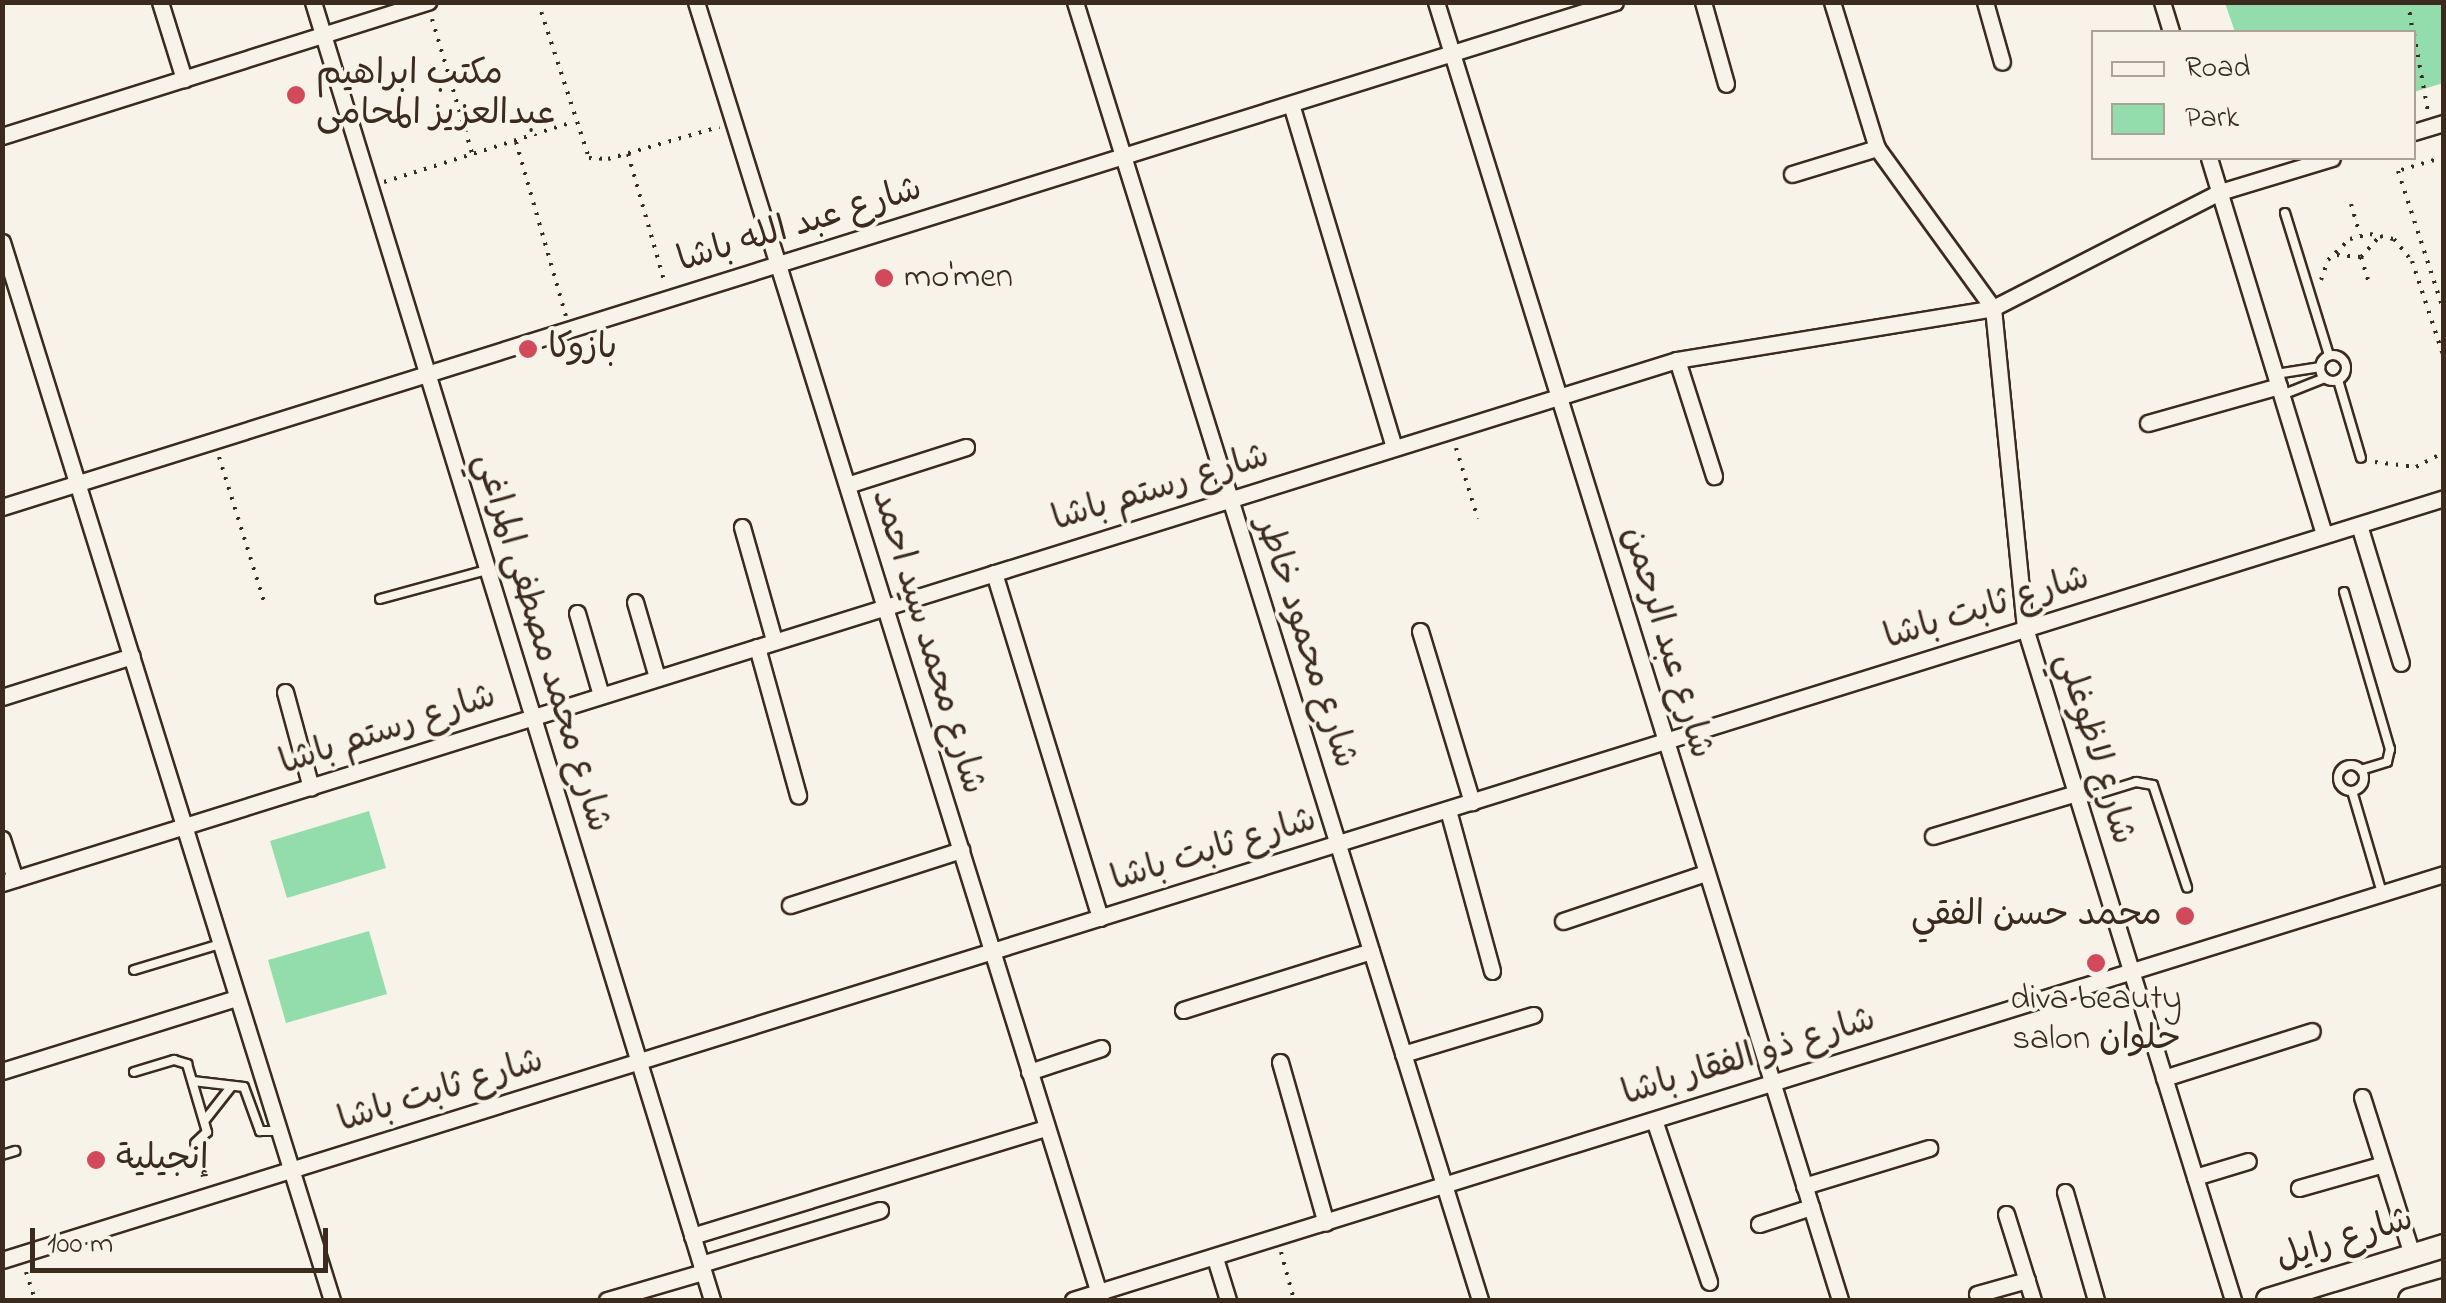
<!DOCTYPE html>
<meta charset="utf-8">
<style>
body{margin:0}
#map{position:relative;width:2446px;height:1303px;overflow:hidden;background:#f7f3e8;font-family:"Indie Flower","Playpen Sans Arabic",sans-serif}
div>[style]{position:absolute}
[style*='--x']{left:calc(var(--x)*1px);top:calc(var(--y)*1px);width:calc(var(--w)*1px);rotate:calc(var(--a)*1deg)}
.green>*{inset:0;background:#93dcab}
.path>*{height:4px;margin-top:-2px;transform-origin:0;background:repeating-linear-gradient(90deg,#3b2a1e 0 2.5px,transparent 0 10.5px)}
.roads{filter:drop-shadow(2px 0 #3b2a1e) drop-shadow(-2px 0 #3b2a1e) drop-shadow(0 2px #3b2a1e) drop-shadow(0 -2px #3b2a1e)}
.lane>*{height:8px;margin:-4px;padding:0 4px;transform-origin:4px;border-radius:4px;background:#f7f3e8}
.lane>.ring{margin:-4px;padding:0;box-sizing:content-box;background:none;border:8px solid #f7f3e8;border-radius:50%}
.street>*{height:15px;margin:-7.5px;padding:0 7.5px;transform-origin:7.5px;border-radius:7.5px;background:#f7f3e8}
.secondary>*{height:22px;margin:-11px;padding:0 11px;transform-origin:11px;border-radius:11px;background:#f7f3e8}
.dots>*{width:28px;height:28px;translate:-50% -50%;box-sizing:border-box;border:5px solid #f7f3e8;border-radius:50%}
span{translate:-50% -50%;white-space:nowrap;text-align:center;line-height:1.15;-webkit-text-stroke:8px #f7f3e8;paint-order:stroke}
.poi-label{font-size:35px;color:#3b2a1e}
.left{translate:0 -50%;text-align:left}
.right{translate:-100% -50%;text-align:right}
.street-label{font-size:35px;color:#3b2a1e}
.frame{position:absolute;inset:0;border:5px solid #3b2a1e;pointer-events:none}
.legend{position:absolute;left:2091px;top:30px;width:325px;height:130px;box-sizing:border-box;background:#f7f3e8;border:2px solid #aca397;margin:0;padding:12px 18px;list-style:none;font-size:30px;color:#3b2a1e}
.legend li{display:flex;align-items:center;gap:20px;height:50px}
.legend b{width:50px;border:2px solid #aca397}
.scale{position:absolute;left:30px;top:1228px;width:298px;height:45px;box-sizing:border-box;border:5px solid #3b2a1e;border-top:0;padding-left:12px;font-size:30px;line-height:35px;white-space:nowrap;color:#3b2a1e;-webkit-text-stroke:8px #f7f3e8;paint-order:stroke}
</style>
<div id="map">
<div class="green">
<i style="clip-path:polygon(2225px 3px,2443px 3px,2443px 83px,2414px 92px,2414px 32px,2235px 32px)"></i>
<i style="clip-path:polygon(369px 811px,386px 868px,287px 898px,270px 841px)"></i>
<i style="clip-path:polygon(369px 931px,387px 994px,286px 1023px,268px 960px)"></i>
</div>
<div class="path">
<i style="--x:538;--y:2;--w:164;--a:71.9"></i>
<i style="--x:589;--y:158;--w:19;--a:3"></i>
<i style="--x:608;--y:159;--w:116;--a:-16.1"></i>
<i style="--x:2408;--y:2;--w:30;--a:81"></i>
<i style="--x:432;--y:19;--w:140;--a:73.4"></i>
<i style="--x:2414;--y:34;--w:79;--a:79.8"></i>
<i style="--x:516;--y:142;--w:181;--a:74"></i>
<i style="--x:628;--y:154;--w:135;--a:74.1"></i>
<i style="--x:2444;--y:157;--w:48;--a:163.1"></i>
<i style="--x:2398;--y:171;--w:148;--a:71.9"></i>
<i style="--x:384;--y:182;--w:198;--a:-17.6"></i>
<i style="--x:2351;--y:204;--w:32;--a:74"></i>
<i style="--x:2337;--y:255;--w:24;--a:5"></i>
<i style="--x:2361;--y:257;--w:30;--a:-48"></i>
<i style="--x:2361;--y:257;--w:27;--a:73"></i>
<i style="--x:2321;--y:280;--w:21;--a:-71"></i>
<i style="--x:2328;--y:260;--w:30;--a:-44"></i>
<i style="--x:2350;--y:239;--w:21;--a:-14"></i>
<i style="--x:2370;--y:234;--w:25;--a:12"></i>
<i style="--x:2394;--y:239;--w:28;--a:51"></i>
<i style="--x:2412;--y:261;--w:102;--a:71.7"></i>
<i style="--x:1456;--y:448;--w:74;--a:72.8"></i>
<i style="--x:219;--y:457;--w:155;--a:72.7"></i>
<i style="--x:2375;--y:462;--w:41;--a:7"></i>
<i style="--x:2416;--y:467;--w:32;--a:-28"></i>
<i style="--x:1281;--y:1252;--w:50;--a:74.8"></i>
<i style="--x:26;--y:1272;--w:29;--a:72"></i>
</div>
<div class="roads">
<div class="lane">
<i style="--x:2285;--y:213;--w:149;--a:72.8"></i>
<i class="ring" style="left:2320px;top:355px;width:18px;height:18px"></i>
<i style="--x:2276;--y:374;--w:45;--a:-9"></i>
<i style="--x:2338;--y:380;--w:81;--a:73.6"></i>
<i style="--x:2282;--y:395;--w:46;--a:-21.6"></i>
<i style="--x:2344;--y:592;--w:164;--a:73.7"></i>
<i style="--x:2390;--y:749;--w:13;--a:103"></i>
<i style="--x:2387;--y:762;--w:27;--a:163"></i>
<i style="--x:380;--y:599;--w:111;--a:-15.2"></i>
<i class="ring" style="left:2338px;top:765px;width:18px;height:18px"></i>
<i style="--x:2352;--y:791;--w:106;--a:73.6"></i>
<i style="--x:2078;--y:800;--w:61;--a:-17.2"></i>
<i style="--x:2136;--y:782;--w:17;--a:10"></i>
<i style="--x:2153;--y:785;--w:108;--a:71.6"></i>
<i style="--x:134;--y:970;--w:90;--a:-16.8"></i>
<i style="--x:134;--y:1072;--w:42;--a:-16.7"></i>
<i style="--x:174;--y:1060;--w:14;--a:17"></i>
<i style="--x:187;--y:1064;--w:71;--a:73.6"></i>
<i style="--x:207;--y:1132;--w:16;--a:137"></i>
<i style="--x:193;--y:1081;--w:51;--a:6.7"></i>
<i style="--x:244;--y:1087;--w:47;--a:70"></i>
<i style="--x:260;--y:1131;--w:18;--a:0"></i>
<i style="--x:205;--y:1120;--w:42;--a:-51.8"></i>
<i style="--x:2;--y:1155;--w:14;--a:-17"></i>
</div>
<div class="street">
<i style="--x:160;--y:2;--w:81;--a:72.7"></i>
<i style="--x:313;--y:2;--w:1358;--a:72.91"></i>
<i style="--x:696;--y:2;--w:1360;--a:72.67"></i>
<i style="--x:1075;--y:2;--w:1360;--a:72.67"></i>
<i style="--x:1436;--y:2;--w:1359;--a:72.71"></i>
<i style="--x:1703;--y:2;--w:85;--a:74.3"></i>
<i style="--x:1832;--y:2;--w:153;--a:72.9"></i>
<i style="--x:1877;--y:148;--w:198;--a:54.1"></i>
<i style="--x:1993;--y:308;--w:322;--a:84.3"></i>
<i style="--x:2025;--y:628;--w:703;--a:72.8"></i>
<i style="--x:1985;--y:2;--w:62;--a:74.2"></i>
<i style="--x:2162;--y:2;--w:31;--a:73"></i>
<i style="--x:1291;--y:104;--w:359;--a:73.3"></i>
<i style="--x:2414;--y:132;--w:31;--a:-17"></i>
<i style="--x:2;--y:136;--w:447;--a:-17.5"></i>
<i style="--x:2209;--y:158;--w:394;--a:73"></i>
<i style="--x:1792;--y:174;--w:89;--a:-17"></i>
<i style="--x:2;--y:242;--w:1108;--a:72.68"></i>
<i style="--x:1677;--y:360;--w:122;--a:72.3"></i>
<i style="--x:2148;--y:423;--w:136;--a:-15.8"></i>
<i style="--x:847;--y:485;--w:125;--a:-17.7"></i>
<i style="--x:2;--y:507;--w:1690;--a:-17.38"></i>
<i style="--x:2359;--y:525;--w:144;--a:73.1"></i>
<i style="--x:742;--y:527;--w:117;--a:74.2"></i>
<i style="--x:994;--y:573;--w:361;--a:72.9"></i>
<i style="--x:635;--y:602;--w:78;--a:73.7"></i>
<i style="--x:577;--y:613;--w:85;--a:73.7"></i>
<i style="--x:1420;--y:631;--w:179;--a:73.1"></i>
<i style="--x:757;--y:647;--w:154;--a:74.5"></i>
<i style="--x:285;--y:692;--w:99;--a:74.8"></i>
<i style="--x:2;--y:697;--w:136;--a:-17.5"></i>
<i style="--x:1448;--y:810;--w:167;--a:74.7"></i>
<i style="--x:1933;--y:836;--w:149;--a:-16.7"></i>
<i style="--x:2;--y:839;--w:42;--a:72"></i>
<i style="--x:2;--y:883;--w:1755;--a:-17.34"></i>
<i style="--x:1677;--y:360;--w:320;--a:-9.3"></i>
<i style="--x:1993;--y:308;--w:255;--a:-27.1"></i>
<i style="--x:2220;--y:192;--w:117;--a:-16.9"></i>
<i style="--x:790;--y:905;--w:180;--a:-17.8"></i>
<i style="--x:1563;--y:921;--w:151;--a:-18.6"></i>
<i style="--x:1183;--y:1010;--w:197;--a:-17.4"></i>
<i style="--x:1403;--y:1054;--w:136;--a:-16.7"></i>
<i style="--x:1280;--y:1062;--w:167;--a:74.1"></i>
<i style="--x:2;--y:1071;--w:245;--a:-17.3"></i>
<i style="--x:1029;--y:1072;--w:76;--a:-18.4"></i>
<i style="--x:2164;--y:1078;--w:155;--a:-17.6"></i>
<i style="--x:2362;--y:1097;--w:166;--a:72.4"></i>
<i style="--x:1654;--y:1120;--w:171;--a:71.2"></i>
<i style="--x:2195;--y:1177;--w:55;--a:-16.8"></i>
<i style="--x:1804;--y:1186;--w:131;--a:-16.9"></i>
<i style="--x:2299;--y:1188;--w:87;--a:-15.9"></i>
<i style="--x:2065;--y:1192;--w:112;--a:74"></i>
<i style="--x:2006;--y:1214;--w:90;--a:72.6"></i>
<i style="--x:1759;--y:1224;--w:55;--a:-18.1"></i>
<i style="--x:692;--y:1236;--w:370;--a:-17"></i>
<i style="--x:1215;--y:1258;--w:44;--a:72.8"></i>
<i style="--x:2;--y:1260;--w:2558;--a:-17.33"></i>
<i style="--x:701;--y:1264;--w:187;--a:-16.8"></i>
<i style="--x:1977;--y:1294;--w:52;--a:-15.6"></i>
<i style="--x:607;--y:1300;--w:100;--a:-16.3"></i>
<i style="--x:1073;--y:1300;--w:1436;--a:-17.26"></i>
</div>
<div class="secondary">
<i style="--x:2268;--y:1300;--w:184;--a:-17.1"></i>
<i style="--x:2410;--y:1300;--w:35;--a:-16"></i>
</div>
</div>
<div class="dots">
<i style="left:296px;top:95px;background:#d1495b"></i>
<i style="left:884px;top:278px;background:#d1495b"></i>
<i style="left:528px;top:349px;background:#d1495b"></i>
<i style="left:2185px;top:916px;background:#d1495b"></i>
<i style="left:2096px;top:963px;background:#d1495b"></i>
<i style="left:96px;top:1160px;background:#d1495b"></i>
</div>
<div class="poi-label">
<span class="left" style="left:316px;top:95px">مكتب ابراهيم<br>عبدالعزيز المحامى</span>
<span class="left" style="left:904px;top:278px">mo'men</span>
<span class="left" style="left:548px;top:349px">بازوكا</span>
<span class="right" style="left:2162px;top:916px">محمد حسن الفقي</span>
<span style="left:2096px;top:1020px">diva beauty<br>salon حلوان</span>
<span class="left" style="left:116px;top:1160px">إنجيلية</span>
</div>
<div class="street-label">
<span style="left:800px;top:226px;rotate:-17deg">شارع عبد الله باشا</span>
<span style="left:1161px;top:489px;rotate:-17deg">شارع رستم باشا</span>
<span style="left:1987px;top:609px;rotate:-17deg">شارع ثابت باشا</span>
<span style="left:927px;top:642px;rotate:73deg">شارع محمد سيد احمد</span>
<span style="left:541px;top:643px;rotate:73deg">شارع محمد مصطفى المراغي</span>
<span style="left:1305px;top:643px;rotate:72deg">شارع محمود خاطر</span>
<span style="left:1666px;top:643px;rotate:73deg">شارع عبد الرحمن</span>
<span style="left:388px;top:731px;rotate:-18deg">شارع رستم باشا</span>
<span style="left:2094px;top:749px;rotate:73deg">شارع لاظوغلي</span>
<span style="left:1214px;top:851px;rotate:-17deg">شارع ثابت باشا</span>
<span style="left:1749px;top:1058px;rotate:-17deg">شارع ذو الفقار باشا</span>
<span style="left:441px;top:1092px;rotate:-17deg">شارع ثابت باشا</span>
<span style="left:2345px;top:1240px;rotate:-17deg">شارع رايل</span>
</div>
<div class="frame"></div>
<ul class="legend">
<li><b style="height:12px;background:#f7f3e8"></b>Road</li>
<li><b style="height:28px;background:#93dcab"></b>Park</li>
</ul>
<div class="scale">100 m</div>
</div>
